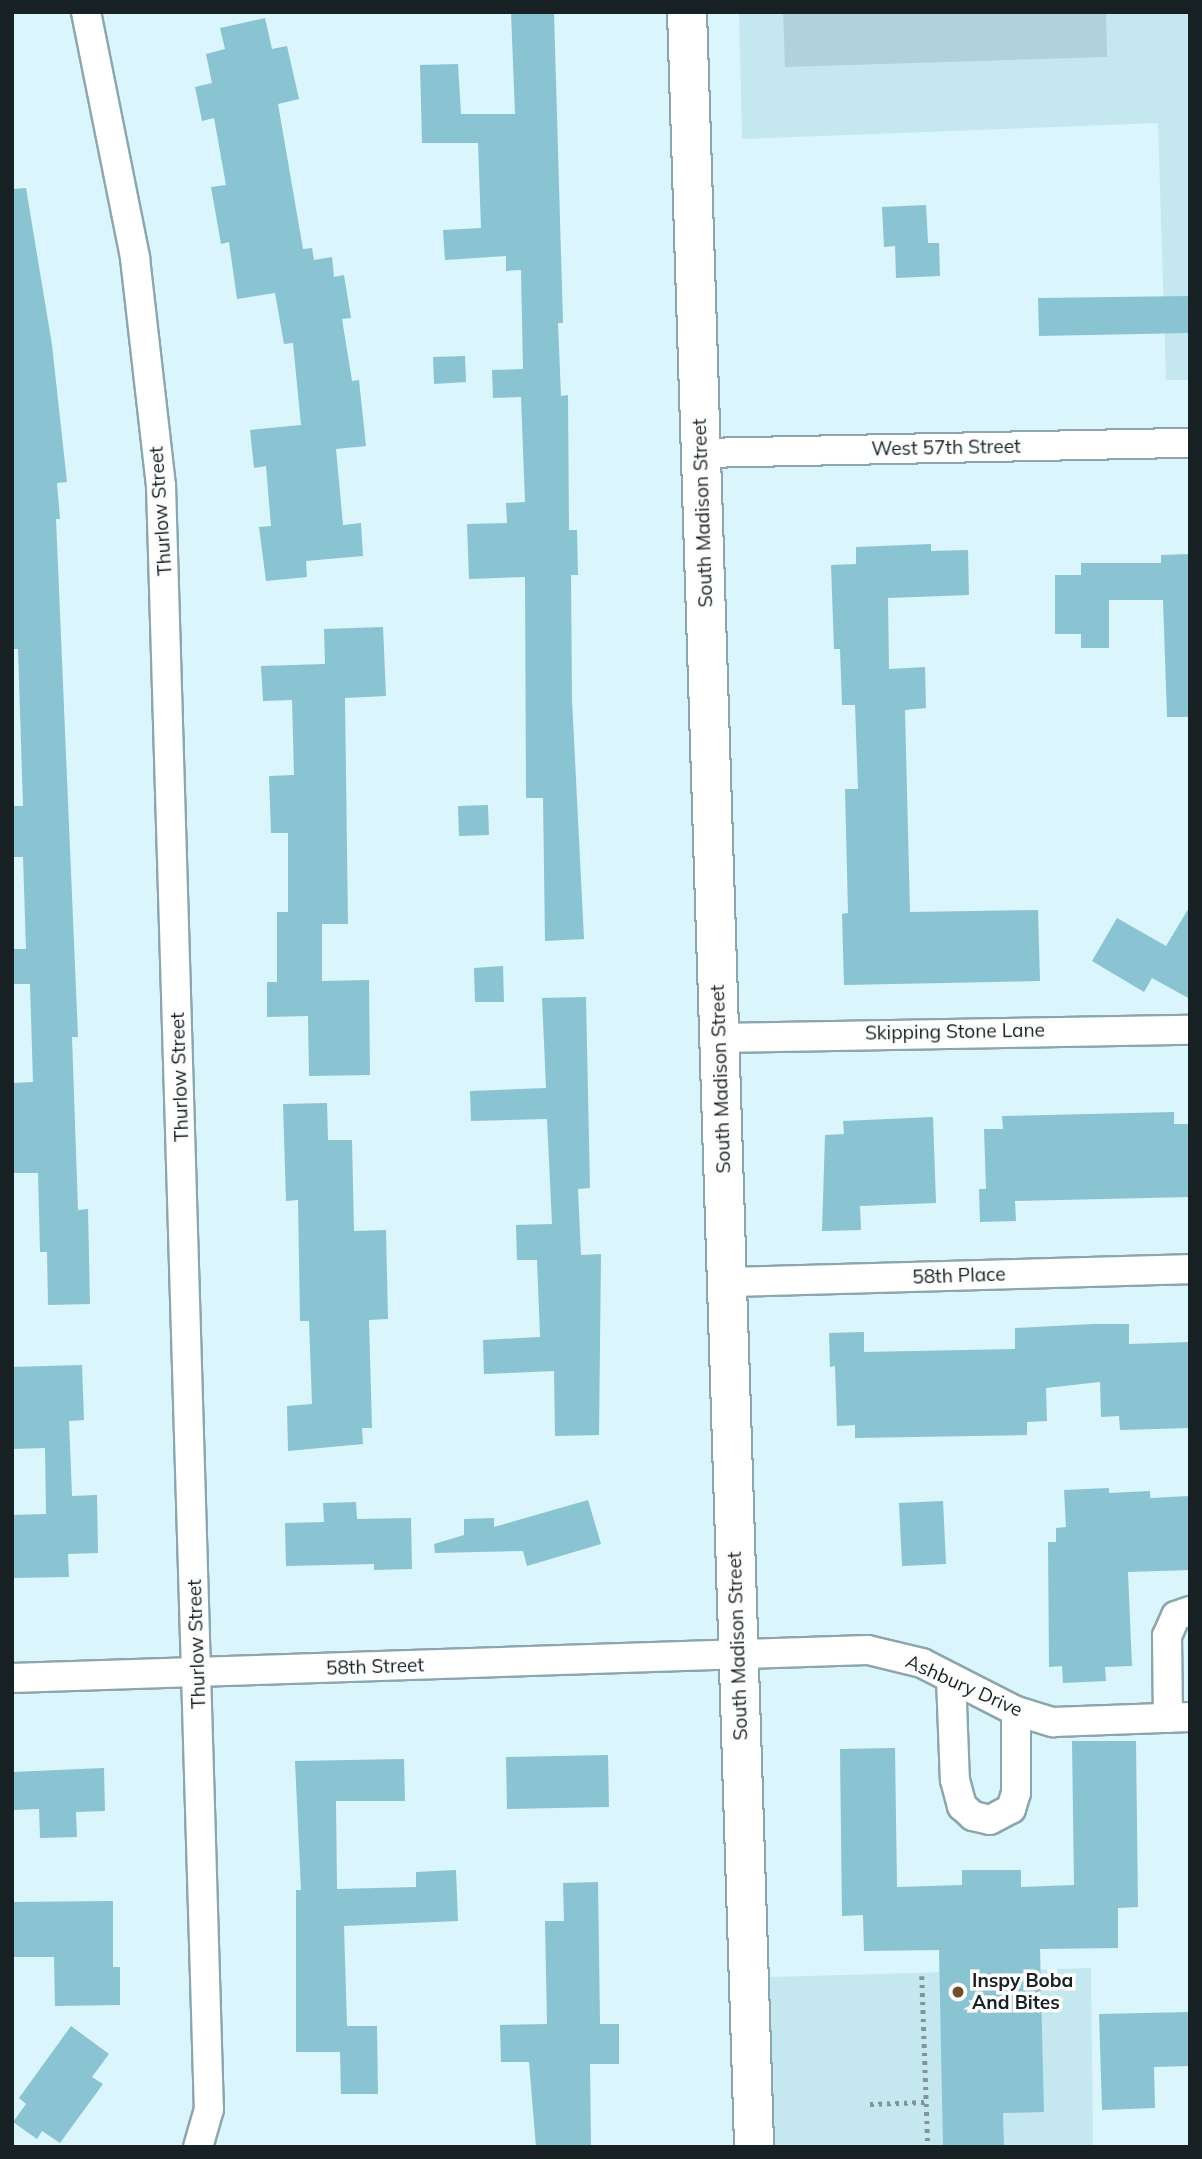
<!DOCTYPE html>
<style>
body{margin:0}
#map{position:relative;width:1202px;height:2159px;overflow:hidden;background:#daf5fc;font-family:Mulish,sans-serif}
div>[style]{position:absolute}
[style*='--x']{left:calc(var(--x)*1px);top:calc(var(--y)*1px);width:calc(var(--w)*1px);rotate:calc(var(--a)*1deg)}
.built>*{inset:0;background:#c5e8f0}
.green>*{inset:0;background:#b1d2db}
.building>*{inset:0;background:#8ac3d1}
.path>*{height:4.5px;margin-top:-2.25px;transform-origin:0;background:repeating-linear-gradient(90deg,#819599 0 3.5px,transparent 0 8.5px)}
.roads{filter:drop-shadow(2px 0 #8da6ad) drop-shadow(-2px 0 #8da6ad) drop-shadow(0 2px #8da6ad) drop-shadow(0 -2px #8da6ad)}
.street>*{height:28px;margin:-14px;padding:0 14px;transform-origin:14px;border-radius:14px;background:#fff}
.secondary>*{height:38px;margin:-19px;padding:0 19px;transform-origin:19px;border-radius:19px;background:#fff}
.dots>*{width:19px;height:19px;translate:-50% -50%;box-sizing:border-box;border:4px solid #fdfdfd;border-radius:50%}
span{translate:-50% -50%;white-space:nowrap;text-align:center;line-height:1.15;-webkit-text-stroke:7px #fdfdfd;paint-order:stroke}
.street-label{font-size:19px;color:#172123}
.poi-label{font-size:19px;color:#172123;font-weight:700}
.left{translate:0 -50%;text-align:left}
.frame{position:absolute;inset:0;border:14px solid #172123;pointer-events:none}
</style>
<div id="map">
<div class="built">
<i style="clip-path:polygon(739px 12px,1190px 12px,1190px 380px,1166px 380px,1158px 123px,742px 139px)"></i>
<i style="clip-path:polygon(1091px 1968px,1093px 2147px,746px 2147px,740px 1978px)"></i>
</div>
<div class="green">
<i style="clip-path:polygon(783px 12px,1106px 12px,1107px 57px,785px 67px)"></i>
</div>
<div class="building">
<i style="clip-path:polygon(511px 12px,554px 12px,563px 323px,558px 323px,561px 396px,568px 395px,569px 530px,577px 530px,578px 575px,571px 575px,572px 700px,584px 939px,545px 941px,543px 798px,526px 798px,525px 577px,469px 579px,467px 524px,507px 523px,506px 503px,525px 502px,521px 397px,493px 398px,492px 370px,523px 369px,521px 270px,506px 271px,506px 256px,445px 260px,443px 230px,481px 228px,478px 143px,422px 143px,420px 65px,458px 64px,461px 114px,515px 114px)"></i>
<i style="clip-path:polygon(265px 18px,272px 49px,287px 46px,299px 99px,278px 104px,303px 249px,312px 248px,314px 260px,332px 257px,334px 277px,344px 275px,351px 318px,342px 319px,352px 381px,359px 380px,366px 446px,336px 449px,343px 525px,361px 523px,363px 556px,306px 561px,307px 577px,266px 581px,259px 527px,271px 526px,266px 466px,254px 468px,250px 430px,301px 425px,293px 343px,284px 344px,275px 293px,237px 299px,229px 242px,221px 244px,211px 187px,226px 185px,214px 118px,202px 121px,195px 87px,212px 83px,206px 54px,225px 49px,220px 28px)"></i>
<i style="clip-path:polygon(26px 188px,52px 345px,67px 482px,57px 483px,60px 519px,56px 519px,78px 1037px,72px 1037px,78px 1210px,88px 1209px,90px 1304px,48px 1305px,47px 1252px,40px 1252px,38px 1173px,12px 1173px,12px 1083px,33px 1082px,30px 984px,12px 984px,12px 949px,26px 949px,23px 857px,12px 857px,12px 806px,23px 806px,18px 649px,12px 649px,12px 189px)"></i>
<i style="clip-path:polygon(926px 205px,928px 243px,939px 243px,940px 276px,896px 278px,895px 246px,884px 247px,882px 207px)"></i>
<i style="clip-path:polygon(1190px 296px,1190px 333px,1039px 336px,1038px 298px)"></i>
<i style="clip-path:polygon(465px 356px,466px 382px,434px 384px,433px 357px)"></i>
<i style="clip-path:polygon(931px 544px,931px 551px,968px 550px,969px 595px,888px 598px,889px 669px,925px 667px,926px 708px,905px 710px,910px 912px,1038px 910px,1040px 981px,844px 985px,842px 914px,848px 913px,845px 789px,858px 789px,855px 705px,842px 705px,840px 649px,834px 649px,831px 565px,856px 564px,856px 547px)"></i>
<i style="clip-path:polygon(1190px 554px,1190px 717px,1167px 717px,1163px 600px,1109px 600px,1109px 648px,1081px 648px,1081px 634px,1055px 634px,1055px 575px,1081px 575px,1081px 563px,1161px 563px,1161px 555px)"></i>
<i style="clip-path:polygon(383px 627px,386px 696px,345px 698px,348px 924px,322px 924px,322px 981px,369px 980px,370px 1075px,309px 1076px,308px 1016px,267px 1017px,267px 982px,277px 982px,277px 912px,288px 912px,288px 833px,271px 833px,269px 776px,294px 775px,292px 700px,263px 701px,261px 666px,325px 664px,324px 629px)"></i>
<i style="clip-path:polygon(488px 805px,489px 835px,459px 836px,458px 806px)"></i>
<i style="clip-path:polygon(1190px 906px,1190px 999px,1152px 978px,1144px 992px,1092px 961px,1117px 918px,1166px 946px)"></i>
<i style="clip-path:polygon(503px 966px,504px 1002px,475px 1002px,474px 968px)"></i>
<i style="clip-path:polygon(586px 997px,590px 1188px,578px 1189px,581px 1255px,601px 1254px,599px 1435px,555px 1436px,554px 1371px,484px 1374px,483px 1340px,540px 1337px,537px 1260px,517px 1260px,516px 1225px,552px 1224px,547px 1119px,471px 1121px,470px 1091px,546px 1088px,542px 998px)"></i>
<i style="clip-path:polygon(327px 1103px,328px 1140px,352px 1140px,354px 1231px,386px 1230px,388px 1319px,369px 1320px,372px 1428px,362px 1428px,363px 1444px,288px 1451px,287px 1406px,312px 1404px,309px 1321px,300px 1321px,298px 1200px,286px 1201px,283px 1104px)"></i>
<i style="clip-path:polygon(1174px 1112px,1174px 1124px,1190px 1124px,1190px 1197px,1015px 1201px,1016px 1221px,980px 1222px,979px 1189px,986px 1189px,984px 1129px,1003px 1129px,1002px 1116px)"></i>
<i style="clip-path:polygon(933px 1117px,936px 1203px,860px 1206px,861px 1230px,822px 1231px,825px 1135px,844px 1134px,843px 1121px)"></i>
<i style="clip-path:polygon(1093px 1324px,1129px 1324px,1129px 1344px,1190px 1342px,1190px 1428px,1120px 1430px,1119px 1416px,1101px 1417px,1100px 1382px,1046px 1388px,1047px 1421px,1027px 1422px,1027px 1435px,855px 1438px,855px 1425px,837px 1426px,835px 1366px,830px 1367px,829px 1333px,864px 1332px,864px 1352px,1015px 1349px,1015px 1328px)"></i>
<i style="clip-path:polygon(82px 1365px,84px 1420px,69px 1421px,72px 1496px,97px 1495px,98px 1553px,68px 1554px,69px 1577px,12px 1578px,12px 1515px,46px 1514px,45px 1448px,12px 1449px,12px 1367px)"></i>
<i style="clip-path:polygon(1109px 1488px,1109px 1493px,1150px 1491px,1150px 1498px,1190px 1496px,1190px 1570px,1128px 1572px,1132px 1666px,1105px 1667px,1106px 1681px,1063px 1683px,1062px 1666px,1049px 1667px,1048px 1542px,1056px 1542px,1056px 1528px,1066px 1527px,1064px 1490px)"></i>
<i style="clip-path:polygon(588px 1500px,601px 1544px,527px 1566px,523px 1551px,435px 1553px,434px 1544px,464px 1535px,464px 1519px,494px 1518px,494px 1527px)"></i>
<i style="clip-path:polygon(943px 1501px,946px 1564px,902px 1566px,899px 1503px)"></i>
<i style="clip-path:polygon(356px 1502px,357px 1519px,411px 1518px,412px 1569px,374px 1570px,374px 1564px,286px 1566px,285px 1523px,324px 1522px,323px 1503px)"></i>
<i style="clip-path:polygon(1072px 1741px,1136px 1741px,1138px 1907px,1118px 1908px,1118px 1948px,1040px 1949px,1044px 2112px,1003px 2113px,1004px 2147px,943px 2147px,939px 1950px,864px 1951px,863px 1915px,842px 1916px,840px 1749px,895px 1748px,897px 1887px,962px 1885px,962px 1870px,1021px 1870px,1021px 1887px,1074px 1885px)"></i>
<i style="clip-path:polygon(608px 1755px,609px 1807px,507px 1809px,506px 1757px)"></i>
<i style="clip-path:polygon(404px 1759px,405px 1801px,336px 1801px,337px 1889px,416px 1887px,416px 1872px,456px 1870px,458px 1921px,344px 1926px,347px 2026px,377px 2026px,378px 2094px,341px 2094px,340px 2052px,296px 2052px,296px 1890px,301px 1890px,295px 1761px)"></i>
<i style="clip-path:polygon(104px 1768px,105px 1811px,76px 1812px,77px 1837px,40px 1838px,39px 1809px,13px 1810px,12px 1772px)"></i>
<i style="clip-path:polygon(598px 1882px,600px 2024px,619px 2024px,619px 2064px,590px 2064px,591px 2147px,536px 2147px,529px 2062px,501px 2062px,500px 2025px,547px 2024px,545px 1921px,564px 1921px,563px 1883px)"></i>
<i style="clip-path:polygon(113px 1901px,113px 1967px,120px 1967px,120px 2005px,55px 2006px,54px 1957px,12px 1957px,12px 1902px)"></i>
<i style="clip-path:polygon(1190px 2012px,1190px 2066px,1154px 2067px,1155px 2108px,1102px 2110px,1099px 2014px)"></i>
<i style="clip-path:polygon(71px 2026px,109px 2054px,92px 2077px,103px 2084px,60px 2143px,42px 2131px,37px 2139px,13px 2122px,26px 2104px,19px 2098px)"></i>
</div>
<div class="path">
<i style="--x:922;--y:1976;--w:171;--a:88"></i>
<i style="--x:870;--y:2104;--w:56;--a:-2"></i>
</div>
<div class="roads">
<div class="street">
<i style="--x:86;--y:12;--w:251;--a:78.7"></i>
<i style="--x:135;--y:258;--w:229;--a:83.5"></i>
<i style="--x:161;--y:486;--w:1624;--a:88.31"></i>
<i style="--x:209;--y:2109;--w:40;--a:106"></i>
<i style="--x:702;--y:453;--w:488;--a:-1.2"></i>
<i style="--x:720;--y:1038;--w:470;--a:-1"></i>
<i style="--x:728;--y:1282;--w:462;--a:-1.6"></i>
<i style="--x:12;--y:1678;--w:856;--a:-1.87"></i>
<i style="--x:868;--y:1650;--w:56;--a:13.5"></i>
<i style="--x:922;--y:1663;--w:106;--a:27.1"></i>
<i style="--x:1016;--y:1711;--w:39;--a:17"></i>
<i style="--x:1053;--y:1722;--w:137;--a:-2.1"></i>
<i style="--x:951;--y:1678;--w:102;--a:87.8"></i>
<i style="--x:955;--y:1780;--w:27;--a:75"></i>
<i style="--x:962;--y:1806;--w:15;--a:42"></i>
<i style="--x:973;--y:1816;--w:17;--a:13"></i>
<i style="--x:990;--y:1820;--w:24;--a:-28"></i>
<i style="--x:1011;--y:1809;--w:17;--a:-73"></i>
<i style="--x:1016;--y:1793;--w:82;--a:-90"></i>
<i style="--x:1168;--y:1718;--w:82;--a:-90.7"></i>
<i style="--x:1167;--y:1636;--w:22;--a:-66"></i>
<i style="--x:1176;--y:1616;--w:15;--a:-20"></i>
</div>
<div class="secondary">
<i style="--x:687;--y:12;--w:2136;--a:88.2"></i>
</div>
</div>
<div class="dots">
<i style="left:958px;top:1992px;background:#724e28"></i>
</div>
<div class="street-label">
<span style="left:946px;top:448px;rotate:-1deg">West 57th Street</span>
<span style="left:161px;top:511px;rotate:-94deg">Thurlow Street</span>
<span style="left:703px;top:513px;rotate:-92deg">South Madison Street</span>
<span style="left:955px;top:1032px;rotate:-1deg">Skipping Stone Lane</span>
<span style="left:180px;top:1077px;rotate:-92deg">Thurlow Street</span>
<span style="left:721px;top:1079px;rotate:-92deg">South Madison Street</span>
<span style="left:959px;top:1276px;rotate:-2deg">58th Place</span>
<span style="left:197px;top:1644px;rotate:-92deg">Thurlow Street</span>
<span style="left:738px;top:1646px;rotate:-92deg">South Madison Street</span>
<span style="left:375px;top:1667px;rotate:-2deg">58th Street</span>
<span style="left:964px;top:1686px;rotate:24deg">Ashbury Drive</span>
</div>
<div class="poi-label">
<span class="left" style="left:972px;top:1992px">Inspy Boba<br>And Bites</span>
</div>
<div class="frame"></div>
</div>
